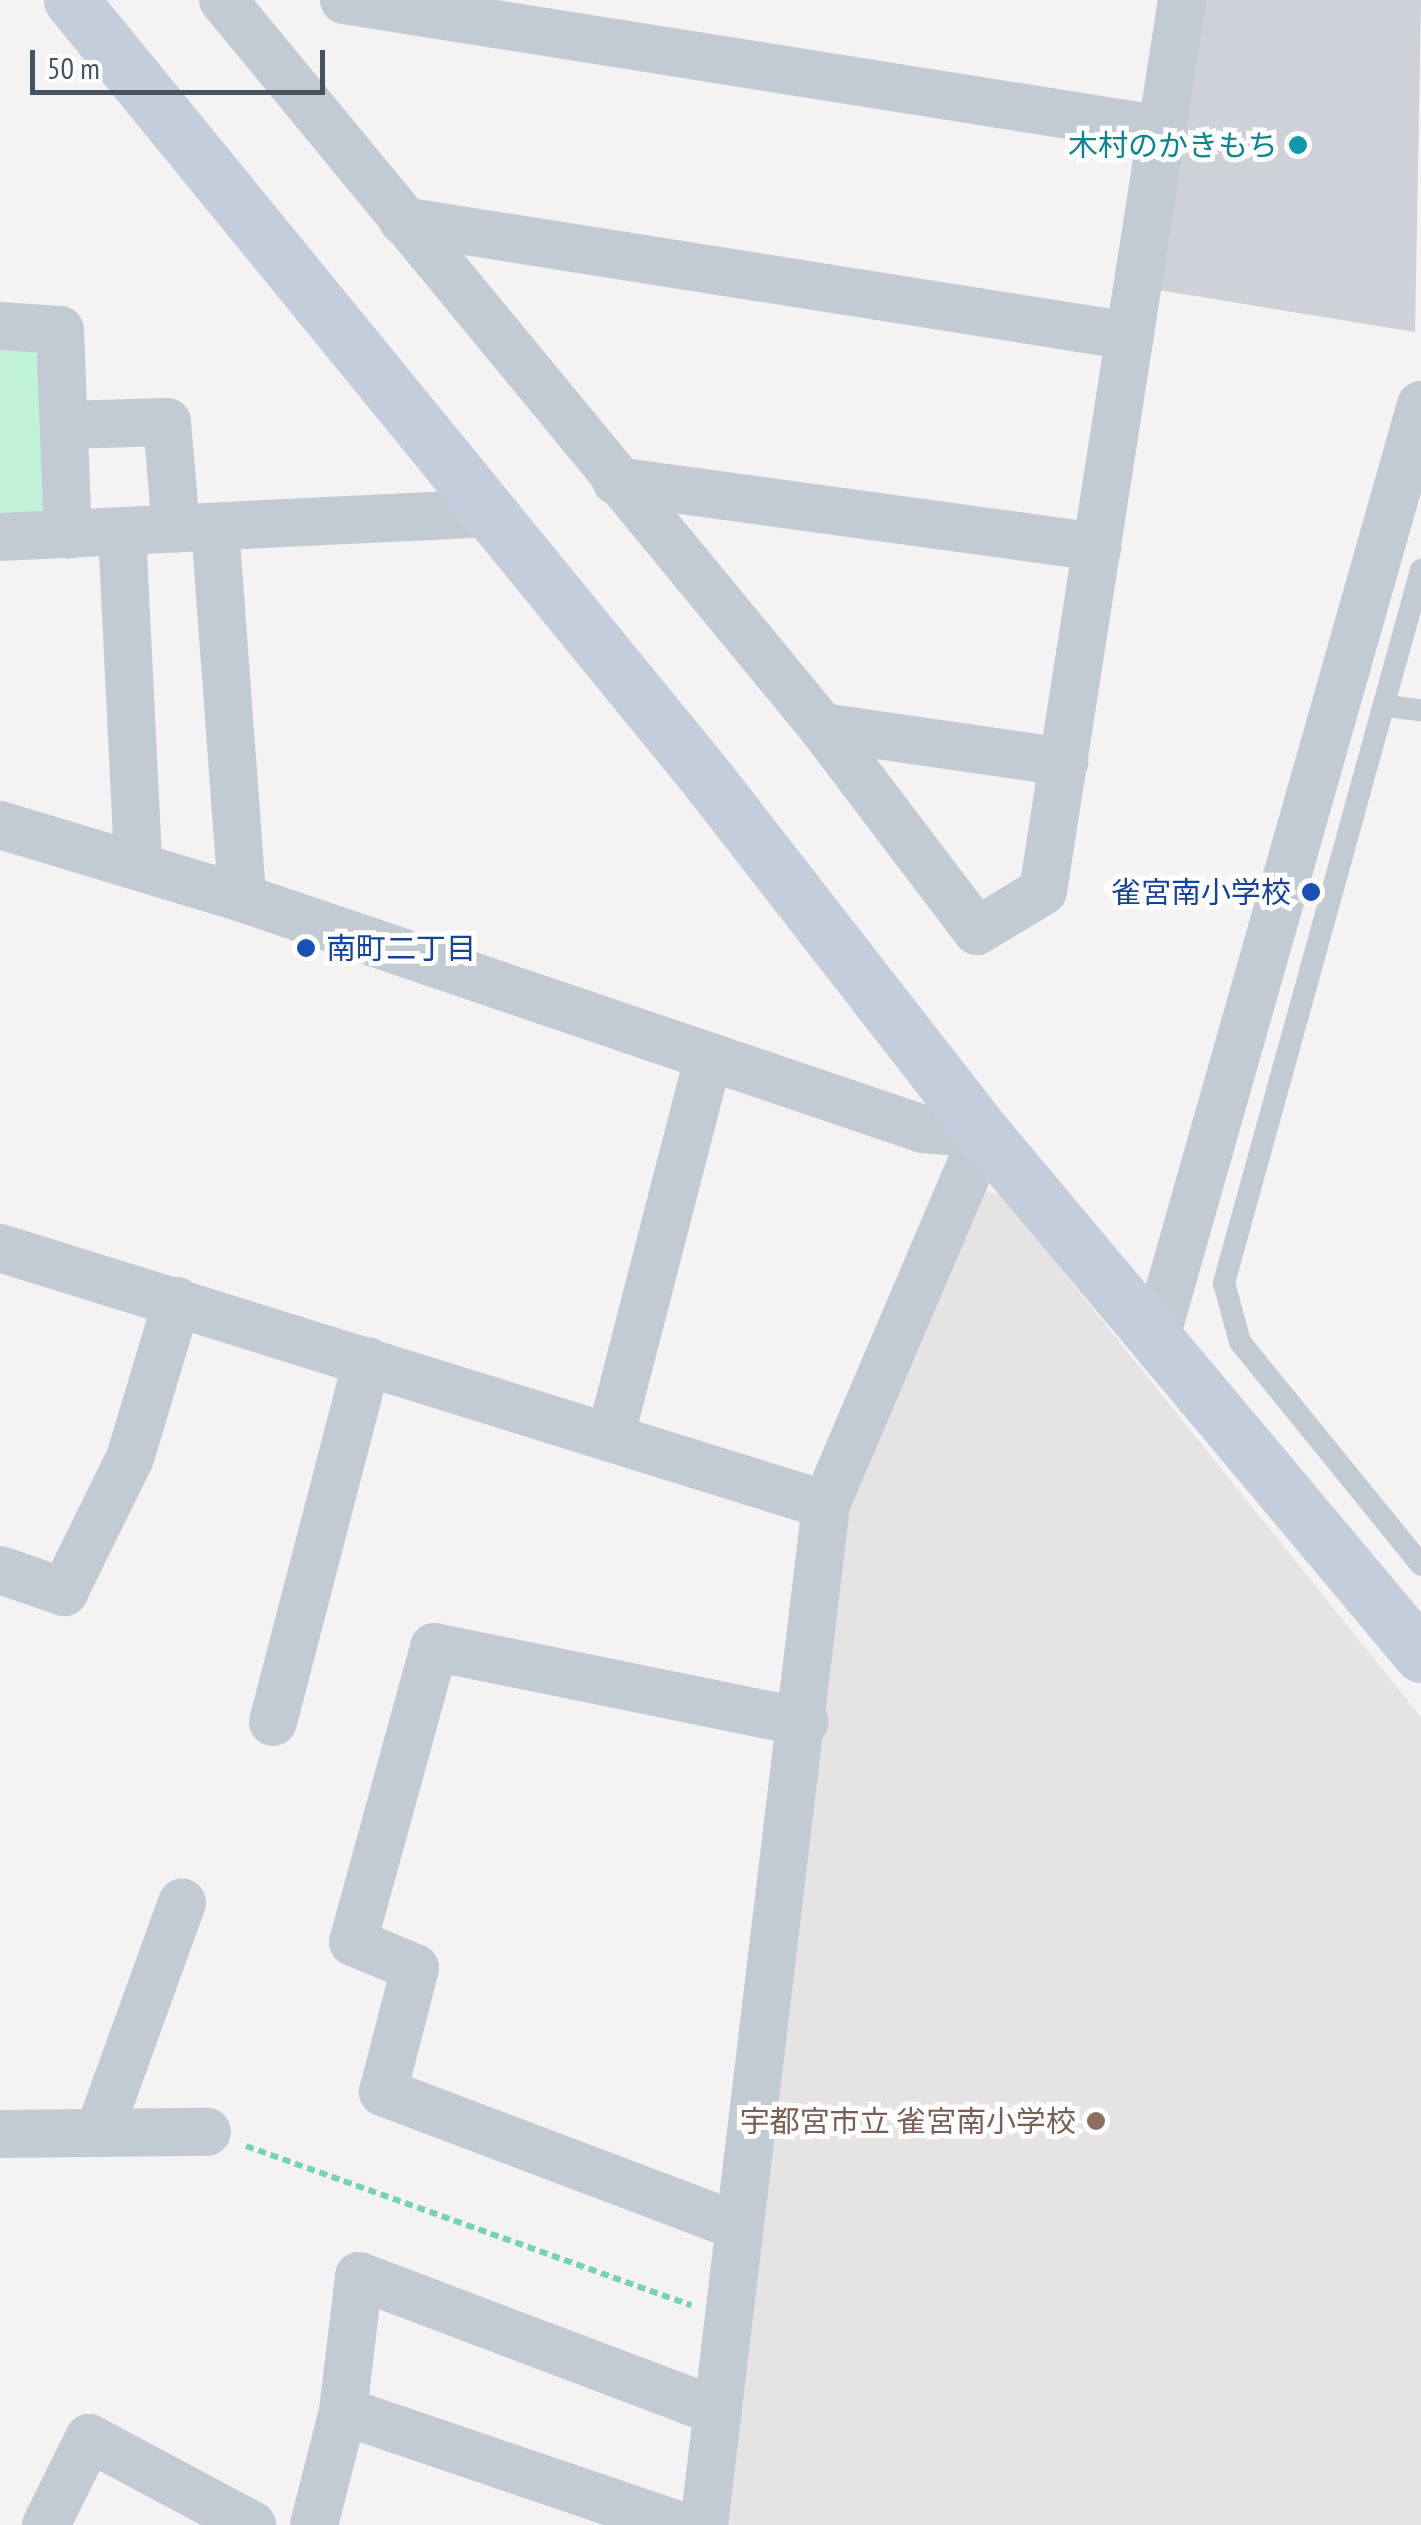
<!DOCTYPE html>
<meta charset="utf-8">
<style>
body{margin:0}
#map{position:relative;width:1421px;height:2525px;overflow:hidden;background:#f4f2f2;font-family:"PT Sans Narrow","Noto Sans JP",sans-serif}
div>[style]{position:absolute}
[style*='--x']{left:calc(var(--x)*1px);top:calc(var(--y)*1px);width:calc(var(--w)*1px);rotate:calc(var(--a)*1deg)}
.education>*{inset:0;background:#e5e3e4}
.green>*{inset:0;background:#c0f3d8}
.building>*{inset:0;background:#ced1d7}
.path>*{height:6px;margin-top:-3px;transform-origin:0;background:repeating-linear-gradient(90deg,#75d4ad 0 8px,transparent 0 13px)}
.lane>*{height:22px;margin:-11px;padding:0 11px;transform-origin:11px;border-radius:11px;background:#c2cbd4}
.street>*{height:48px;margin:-24px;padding:0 24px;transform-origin:24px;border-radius:24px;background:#c2cbd4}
.secondary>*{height:55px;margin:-27.5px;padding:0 27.5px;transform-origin:27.5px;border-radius:27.5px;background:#c4cddb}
.dots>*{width:28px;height:28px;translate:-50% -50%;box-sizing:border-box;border:5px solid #fff;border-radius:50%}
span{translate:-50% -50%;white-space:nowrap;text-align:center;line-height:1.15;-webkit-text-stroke:10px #fff;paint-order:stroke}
.culture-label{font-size:30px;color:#0d838f}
.right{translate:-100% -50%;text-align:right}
.transit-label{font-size:30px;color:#164399}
.left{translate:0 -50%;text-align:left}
.education-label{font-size:30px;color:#785e54}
.scale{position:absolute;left:30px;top:50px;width:295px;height:45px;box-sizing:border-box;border:5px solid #485361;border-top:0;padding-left:12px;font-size:30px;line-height:35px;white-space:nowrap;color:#485361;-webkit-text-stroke:8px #fff;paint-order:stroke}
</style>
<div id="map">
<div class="education">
<i style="clip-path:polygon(980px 1188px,1002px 1196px,1421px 1717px,1421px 2525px,724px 2525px,840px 1517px)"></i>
</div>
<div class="green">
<i style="clip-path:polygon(0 343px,49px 346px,57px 522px,0 525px)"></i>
</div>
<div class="building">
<i style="clip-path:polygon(1199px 0,1421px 0,1415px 332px,1152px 289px)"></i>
</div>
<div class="path">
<i style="--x:246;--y:2146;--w:473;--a:19.7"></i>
</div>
<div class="lane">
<i style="--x:1421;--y:570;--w:740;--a:105.45"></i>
<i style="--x:1224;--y:1283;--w:61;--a:74.8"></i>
<i style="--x:1240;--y:1342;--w:287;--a:50.9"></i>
<i style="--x:1386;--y:706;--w:35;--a:7"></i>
</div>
<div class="street">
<i style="--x:223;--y:0;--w:942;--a:50.51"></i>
<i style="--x:822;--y:727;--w:256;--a:52.8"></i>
<i style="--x:977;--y:931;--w:77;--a:-31.2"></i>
<i style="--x:1043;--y:891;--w:902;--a:-81.13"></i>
<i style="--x:344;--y:0;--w:829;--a:9.02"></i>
<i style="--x:403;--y:221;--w:736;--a:8.99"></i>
<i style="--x:0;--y:326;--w:60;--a:3.8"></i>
<i style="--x:60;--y:330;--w:205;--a:87.8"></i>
<i style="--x:64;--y:425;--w:103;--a:-1.7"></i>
<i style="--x:167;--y:422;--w:107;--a:85.2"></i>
<i style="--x:616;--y:481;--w:486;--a:7.8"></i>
<i style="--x:215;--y:527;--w:372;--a:85.8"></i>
<i style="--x:122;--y:532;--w:333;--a:87.2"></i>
<i style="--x:0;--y:537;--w:488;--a:-2.8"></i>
<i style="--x:822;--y:727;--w:245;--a:8.2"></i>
<i style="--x:0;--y:825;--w:253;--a:16.8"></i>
<i style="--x:242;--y:898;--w:719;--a:18.74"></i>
<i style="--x:923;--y:1129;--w:61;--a:4.7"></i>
<i style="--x:984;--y:1134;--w:403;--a:113.1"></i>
<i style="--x:826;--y:1505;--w:1027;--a:96.82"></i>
<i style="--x:0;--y:1248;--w:865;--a:17.28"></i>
<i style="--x:1156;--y:1337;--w:969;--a:-74.13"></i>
<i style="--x:610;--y:1438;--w:390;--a:-75.5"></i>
<i style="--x:0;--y:1570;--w:68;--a:19"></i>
<i style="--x:64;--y:1592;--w:149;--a:-63.8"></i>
<i style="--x:130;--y:1458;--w:164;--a:-73.3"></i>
<i style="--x:273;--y:1722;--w:373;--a:-75.4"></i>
<i style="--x:99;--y:2132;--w:244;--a:-70.1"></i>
<i style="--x:0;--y:2134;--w:207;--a:-0.6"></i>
<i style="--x:740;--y:2227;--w:382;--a:-159.3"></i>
<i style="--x:383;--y:2092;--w:128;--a:-75.5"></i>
<i style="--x:415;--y:1968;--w:67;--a:-157.2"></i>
<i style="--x:353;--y:1942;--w:306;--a:-74.6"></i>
<i style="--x:434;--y:1647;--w:378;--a:11.5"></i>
<i style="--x:343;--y:2411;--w:354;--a:18.8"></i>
<i style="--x:46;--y:2525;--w:97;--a:-63.7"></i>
<i style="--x:89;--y:2438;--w:185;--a:28.1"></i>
<i style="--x:314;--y:2525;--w:118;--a:-75.7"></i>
<i style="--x:343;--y:2411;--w:136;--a:-83.2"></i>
<i style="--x:359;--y:2276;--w:384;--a:20.7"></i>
</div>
<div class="secondary">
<i style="--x:71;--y:0;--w:1008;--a:50.75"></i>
<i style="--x:709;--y:781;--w:447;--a:52.1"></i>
<i style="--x:984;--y:1134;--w:680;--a:50.01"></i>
</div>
<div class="dots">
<i style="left:1298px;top:145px;background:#0f9aa8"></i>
<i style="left:1311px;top:892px;background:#1a4fb4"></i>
<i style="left:306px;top:948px;background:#1a4fb4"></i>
<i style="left:1096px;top:2121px;background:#8d6e63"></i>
</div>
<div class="culture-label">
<span class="right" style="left:1278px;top:145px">木村のかきもち</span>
</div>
<div class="transit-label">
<span class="right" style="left:1291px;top:892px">雀宮南小学校</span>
<span class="left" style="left:326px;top:948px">南町二丁目</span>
</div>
<div class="education-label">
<span class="right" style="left:1076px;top:2121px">宇都宮市立 雀宮南小学校</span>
</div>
<div class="scale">50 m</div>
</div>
